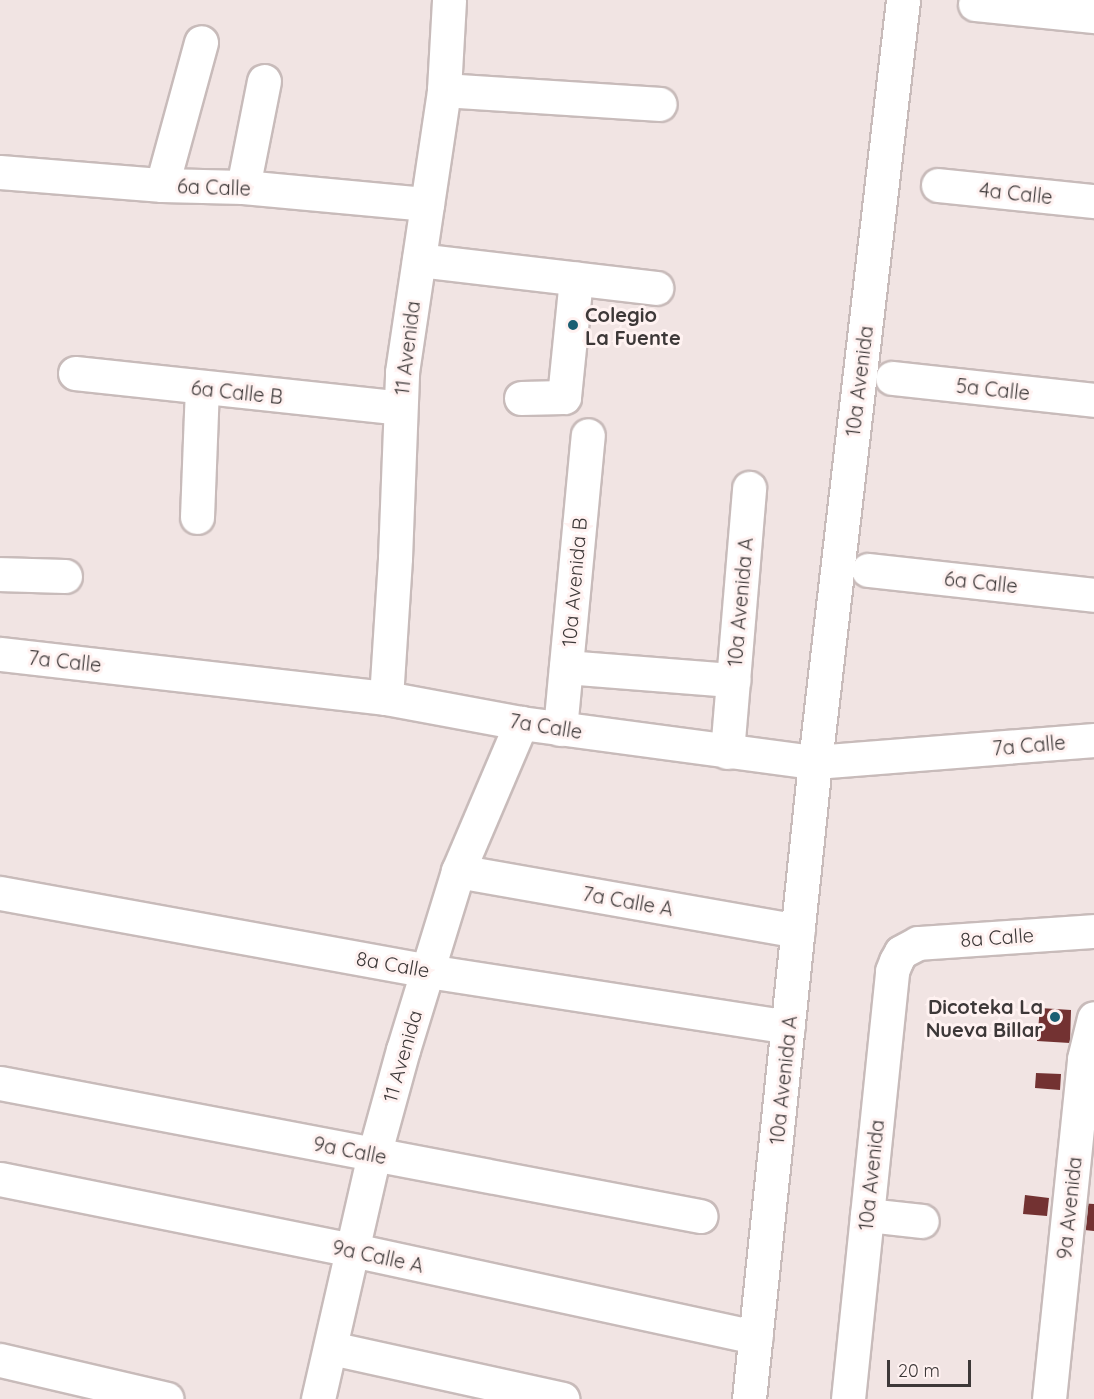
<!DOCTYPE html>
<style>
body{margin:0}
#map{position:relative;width:1094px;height:1399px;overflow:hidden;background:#f1e4e3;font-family:Quicksand,sans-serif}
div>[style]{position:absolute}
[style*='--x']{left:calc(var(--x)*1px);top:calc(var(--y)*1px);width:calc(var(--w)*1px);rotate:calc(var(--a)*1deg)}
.building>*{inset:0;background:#733232}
.roads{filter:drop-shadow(2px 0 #c8bbba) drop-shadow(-2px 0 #c8bbba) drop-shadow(0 2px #c8bbba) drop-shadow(0 -2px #c8bbba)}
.minor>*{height:33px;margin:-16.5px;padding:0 16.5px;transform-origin:16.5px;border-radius:16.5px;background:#fff}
.dots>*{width:16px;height:16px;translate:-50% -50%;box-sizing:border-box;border:3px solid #fff2f1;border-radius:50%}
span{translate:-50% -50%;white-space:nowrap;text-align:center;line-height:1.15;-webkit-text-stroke:6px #fff2f1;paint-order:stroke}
.street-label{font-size:20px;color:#3d3838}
.poi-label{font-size:20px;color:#3d3838;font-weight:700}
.left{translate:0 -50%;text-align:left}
.right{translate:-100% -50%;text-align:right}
.scale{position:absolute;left:887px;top:1360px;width:84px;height:27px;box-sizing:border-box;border:3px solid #3d3838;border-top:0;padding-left:8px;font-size:18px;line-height:21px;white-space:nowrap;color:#3d3838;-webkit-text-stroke:4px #fff2f1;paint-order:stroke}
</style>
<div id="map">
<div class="building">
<i style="clip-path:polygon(1040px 1008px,1071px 1010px,1070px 1043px,1037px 1041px)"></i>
<i style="clip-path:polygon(1036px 1073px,1061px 1074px,1060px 1090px,1035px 1088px)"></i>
<i style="clip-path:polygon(1025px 1195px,1049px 1198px,1047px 1216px,1023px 1214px)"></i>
<i style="clip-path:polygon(1078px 1203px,1094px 1204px,1094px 1231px,1075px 1229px)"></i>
</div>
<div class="roads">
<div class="minor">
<i style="--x:975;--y:4;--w:120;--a:5.8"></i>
<i style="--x:444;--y:90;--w:216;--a:3.7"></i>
<i style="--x:0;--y:172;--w:163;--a:4.6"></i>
<i style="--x:162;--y:185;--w:81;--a:1.4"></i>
<i style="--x:243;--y:187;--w:185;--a:5.3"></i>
<i style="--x:162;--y:185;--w:148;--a:-74.7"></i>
<i style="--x:938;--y:185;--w:157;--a:5.9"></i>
<i style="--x:243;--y:187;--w:108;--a:-78.8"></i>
<i style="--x:419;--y:260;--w:239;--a:6.7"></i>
<i style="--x:75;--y:373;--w:327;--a:6.1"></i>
<i style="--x:892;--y:378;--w:203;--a:6.2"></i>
<i style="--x:521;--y:398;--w:43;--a:-1.3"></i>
<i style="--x:564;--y:397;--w:119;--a:-84.2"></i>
<i style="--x:197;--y:517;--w:129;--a:-87.8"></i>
<i style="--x:868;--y:570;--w:227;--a:6.3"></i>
<i style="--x:0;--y:574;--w:65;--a:1.8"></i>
<i style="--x:0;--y:654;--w:388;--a:6.5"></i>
<i style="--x:386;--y:698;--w:137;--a:10.5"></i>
<i style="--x:521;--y:723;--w:297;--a:7.6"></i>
<i style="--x:815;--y:762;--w:280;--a:-4.5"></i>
<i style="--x:566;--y:667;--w:168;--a:4.5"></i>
<i style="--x:386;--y:698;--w:140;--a:-86.3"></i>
<i style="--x:395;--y:558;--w:186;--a:-87.8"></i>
<i style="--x:402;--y:372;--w:285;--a:-81.5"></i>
<i style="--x:444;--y:90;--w:90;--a:-86.8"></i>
<i style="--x:560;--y:729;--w:295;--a:-84.6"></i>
<i style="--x:727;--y:752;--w:265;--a:-85.2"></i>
<i style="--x:458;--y:871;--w:345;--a:10"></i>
<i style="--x:0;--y:893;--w:435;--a:10.3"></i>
<i style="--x:428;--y:971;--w:364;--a:8.8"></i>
<i style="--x:0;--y:1083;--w:713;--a:10.76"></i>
<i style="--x:0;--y:1179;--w:360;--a:11.4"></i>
<i style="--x:353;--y:1250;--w:412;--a:12.2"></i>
<i style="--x:867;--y:1215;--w:55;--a:6.2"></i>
<i style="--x:331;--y:1348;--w:237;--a:12.4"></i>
<i style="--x:0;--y:1360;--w:171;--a:13.1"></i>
<i style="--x:318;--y:1399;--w:250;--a:-77.1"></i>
<i style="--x:374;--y:1155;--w:109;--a:-74.6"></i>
<i style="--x:403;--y:1050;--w:187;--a:-72.9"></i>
<i style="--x:458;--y:871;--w:161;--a:-66.9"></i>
<i style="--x:749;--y:1399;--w:640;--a:-84.08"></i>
<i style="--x:815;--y:762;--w:767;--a:-83.41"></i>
<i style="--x:848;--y:1399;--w:430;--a:-84.1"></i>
<i style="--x:892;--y:971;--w:11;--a:-68"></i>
<i style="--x:896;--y:961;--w:10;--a:-61"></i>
<i style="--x:901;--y:952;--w:19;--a:-28"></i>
<i style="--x:918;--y:943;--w:176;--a:-3.9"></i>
<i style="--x:1049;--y:1399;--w:342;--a:-84.1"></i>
<i style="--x:1084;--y:1059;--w:42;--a:-76.3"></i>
</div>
</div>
<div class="dots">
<i style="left:573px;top:325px;background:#1b5e72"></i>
<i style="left:1055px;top:1017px;background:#1b5e72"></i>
</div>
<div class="street-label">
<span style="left:214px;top:187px;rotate:2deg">6a Calle</span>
<span style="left:1016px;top:193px;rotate:6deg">4a Calle</span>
<span style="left:407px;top:348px;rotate:-83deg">11 Avenida</span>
<span style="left:859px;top:381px;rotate:-83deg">10a Avenida</span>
<span style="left:993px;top:389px;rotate:6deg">5a Calle</span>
<span style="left:237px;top:392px;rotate:6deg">6a Calle B</span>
<span style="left:574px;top:582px;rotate:-85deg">10a Avenida B</span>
<span style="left:981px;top:582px;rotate:6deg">6a Calle</span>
<span style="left:740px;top:602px;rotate:-85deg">10a Avenida A</span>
<span style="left:65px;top:661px;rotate:6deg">7a Calle</span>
<span style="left:546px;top:726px;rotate:9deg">7a Calle</span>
<span style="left:1029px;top:745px;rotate:-5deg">7a Calle</span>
<span style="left:628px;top:901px;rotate:10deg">7a Calle A</span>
<span style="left:997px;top:937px;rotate:-4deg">8a Calle</span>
<span style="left:393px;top:964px;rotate:10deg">8a Calle</span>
<span style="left:402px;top:1056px;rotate:-74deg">11 Avenida</span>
<span style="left:783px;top:1080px;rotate:-84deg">10a Avenida A</span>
<span style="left:350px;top:1150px;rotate:11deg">9a Calle</span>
<span style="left:871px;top:1175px;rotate:-84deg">10a Avenida</span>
<span style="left:1069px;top:1208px;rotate:-84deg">9a Avenida</span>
<span style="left:378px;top:1256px;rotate:12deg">9a Calle A</span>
</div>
<div class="poi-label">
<span class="left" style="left:585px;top:326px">Colegio<br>La Fuente</span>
<span class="right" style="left:1043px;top:1018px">Dicoteka La<br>Nueva Billar</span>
</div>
<div class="scale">20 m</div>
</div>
